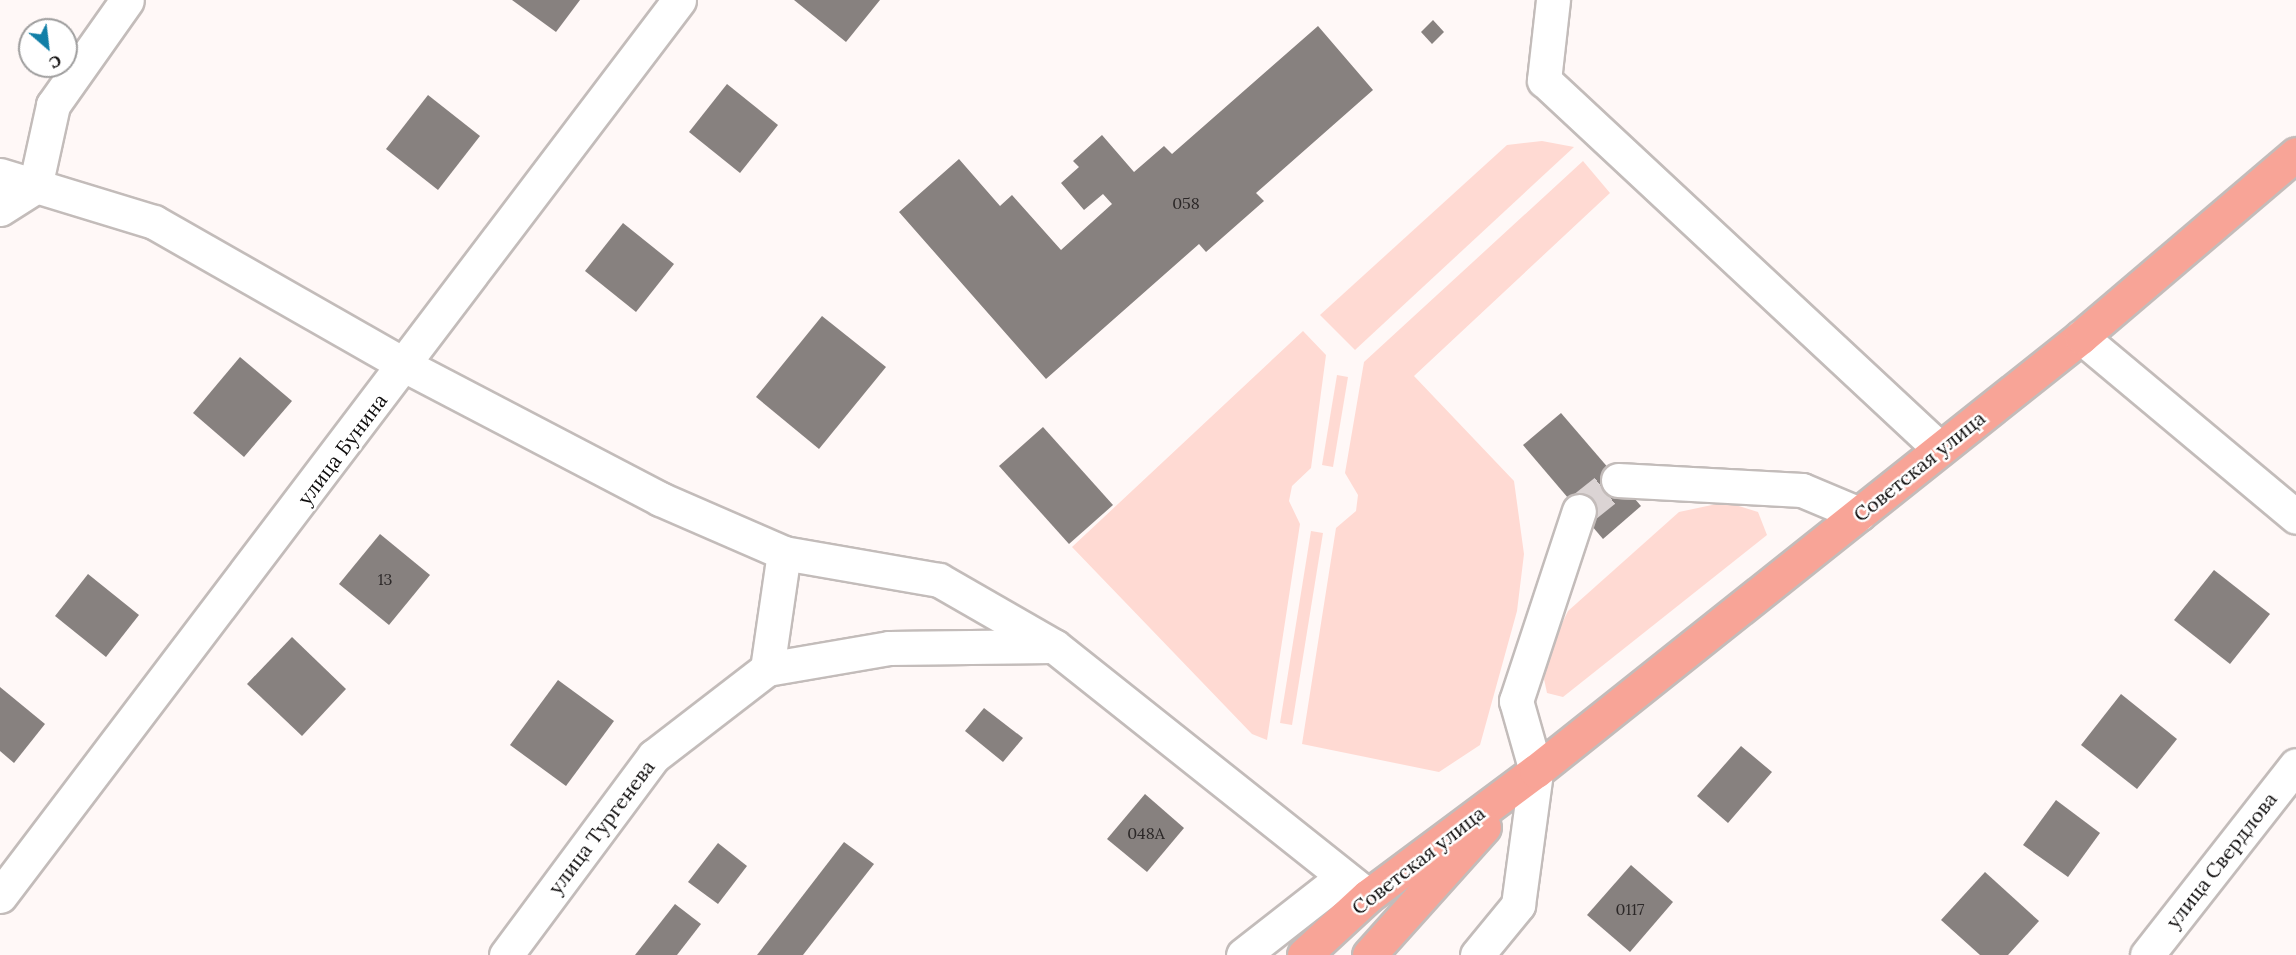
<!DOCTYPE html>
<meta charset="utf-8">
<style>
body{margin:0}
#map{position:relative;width:2296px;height:955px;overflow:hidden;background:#fff8f7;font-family:Lora,serif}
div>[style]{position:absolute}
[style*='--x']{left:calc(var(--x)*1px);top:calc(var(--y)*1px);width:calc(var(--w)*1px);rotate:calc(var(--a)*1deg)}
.green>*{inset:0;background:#ffdad3}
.building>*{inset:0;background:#87817f}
.minor-tunnel>*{height:33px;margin-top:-16.5px;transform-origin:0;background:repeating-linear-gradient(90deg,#dbd4d4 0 33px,transparent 0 49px)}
.roads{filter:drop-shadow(2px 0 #c3bcba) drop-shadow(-2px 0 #c3bcba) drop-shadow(0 2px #c3bcba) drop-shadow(0 -2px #c3bcba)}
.minor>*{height:33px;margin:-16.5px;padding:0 16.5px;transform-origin:16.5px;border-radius:16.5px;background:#fff}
.major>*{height:33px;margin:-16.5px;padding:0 16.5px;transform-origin:16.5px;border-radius:16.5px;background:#f8a497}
span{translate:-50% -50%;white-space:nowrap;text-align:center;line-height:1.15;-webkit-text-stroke:5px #fff;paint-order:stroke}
.number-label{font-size:16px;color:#2c2828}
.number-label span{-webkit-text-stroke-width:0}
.street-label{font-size:20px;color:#0d0b0b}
.north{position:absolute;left:18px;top:18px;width:60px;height:60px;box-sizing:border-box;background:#fff;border:2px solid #9e9d9d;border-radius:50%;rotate:152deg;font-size:16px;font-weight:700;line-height:24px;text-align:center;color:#0d0b0b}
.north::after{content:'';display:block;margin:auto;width:21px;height:27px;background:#117fa7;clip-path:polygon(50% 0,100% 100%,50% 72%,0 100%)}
</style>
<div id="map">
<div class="green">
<i style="clip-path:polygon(1542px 141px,1574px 147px,1355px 350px,1320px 315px,1507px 145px)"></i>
<i style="clip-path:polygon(1583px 161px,1610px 193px,1414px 376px,1514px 481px,1524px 554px,1517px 611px,1480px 745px,1439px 772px,1302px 744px,1336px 528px,1356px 511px,1358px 495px,1345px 473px,1364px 362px)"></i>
<i style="clip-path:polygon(1303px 331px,1326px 355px,1311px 468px,1292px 486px,1289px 501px,1300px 524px,1267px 740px,1252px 734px,1072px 547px)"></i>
<i style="clip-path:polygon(1337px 375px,1348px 377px,1333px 467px,1322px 465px)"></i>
<i style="clip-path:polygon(1726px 502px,1758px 512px,1767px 535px,1563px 697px,1547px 693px,1544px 679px,1551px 646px,1568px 611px,1679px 512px)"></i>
<i style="clip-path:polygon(1311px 531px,1323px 533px,1292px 725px,1280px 723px)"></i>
</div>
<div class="building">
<i style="clip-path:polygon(512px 0,580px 0,556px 32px)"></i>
<i style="clip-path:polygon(794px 0,880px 0,846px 42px)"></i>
<i style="clip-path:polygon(1433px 20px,1444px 32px,1432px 44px,1421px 32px)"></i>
<i style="clip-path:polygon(1318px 26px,1373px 90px,1256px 193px,1264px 201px,1206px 252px,1199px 244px,1046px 379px,899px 212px,959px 159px,1000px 206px,1012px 195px,1061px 250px,1112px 204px,1103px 194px,1084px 210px,1061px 183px,1079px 167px,1073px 161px,1102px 135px,1134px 172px,1164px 146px,1172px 154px)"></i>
<i style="clip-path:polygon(727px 84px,778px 125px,740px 173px,689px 132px)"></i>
<i style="clip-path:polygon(428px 95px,480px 136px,438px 190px,386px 149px)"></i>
<i style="clip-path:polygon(623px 223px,674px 264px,636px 312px,585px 271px)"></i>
<i style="clip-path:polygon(822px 316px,886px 367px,819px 449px,756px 397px)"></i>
<i style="clip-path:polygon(240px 357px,292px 401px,244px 457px,193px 413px)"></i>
<i style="clip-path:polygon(1561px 413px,1641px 506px,1603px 539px,1523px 445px)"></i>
<i style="clip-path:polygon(1043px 427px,1113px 505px,1069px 544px,999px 466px)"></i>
<i style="clip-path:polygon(380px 534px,430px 575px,389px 625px,339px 584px)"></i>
<i style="clip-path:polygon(2214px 570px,2270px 614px,2230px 664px,2174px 620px)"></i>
<i style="clip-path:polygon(88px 574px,139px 615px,106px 657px,55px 616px)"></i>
<i style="clip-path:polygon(292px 637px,346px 689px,302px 736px,247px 684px)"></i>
<i style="clip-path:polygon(558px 680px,614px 721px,566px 786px,510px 745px)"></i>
<i style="clip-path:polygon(0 687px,45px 724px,14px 763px,0 751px)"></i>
<i style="clip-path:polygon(2121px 694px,2177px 739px,2137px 789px,2081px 745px)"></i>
<i style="clip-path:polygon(984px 708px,1023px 738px,1003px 762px,965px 731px)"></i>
<i style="clip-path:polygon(1741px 746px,1772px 772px,1728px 823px,1697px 796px)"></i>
<i style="clip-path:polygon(1145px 794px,1184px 828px,1147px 872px,1107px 839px)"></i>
<i style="clip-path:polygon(2056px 800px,2100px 833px,2068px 877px,2023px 845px)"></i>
<i style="clip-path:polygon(844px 842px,874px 864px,803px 955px,757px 955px)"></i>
<i style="clip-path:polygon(718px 843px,747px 866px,718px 904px,688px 882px)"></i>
<i style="clip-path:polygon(1631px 865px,1673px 902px,1630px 952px,1587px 915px)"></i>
<i style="clip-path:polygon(1985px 872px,2039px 921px,2008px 955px,1980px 955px,1941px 920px)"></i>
<i style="clip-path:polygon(675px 904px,701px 924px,677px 955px,635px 955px)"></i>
</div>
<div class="minor-tunnel">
<i style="--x:1579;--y:511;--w:50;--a:-38.5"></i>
</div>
<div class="roads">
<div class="minor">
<i style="--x:1553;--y:0;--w:81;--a:96.4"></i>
<i style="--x:1544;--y:80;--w:541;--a:42.98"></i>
<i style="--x:0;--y:175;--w:161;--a:17"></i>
<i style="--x:154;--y:222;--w:290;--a:29.7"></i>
<i style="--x:406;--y:366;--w:287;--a:27.6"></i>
<i style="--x:660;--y:499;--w:135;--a:23.5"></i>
<i style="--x:784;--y:553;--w:157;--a:9.9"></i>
<i style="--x:939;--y:580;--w:133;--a:29.9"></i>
<i style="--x:1054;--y:646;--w:401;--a:38.5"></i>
<i style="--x:0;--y:209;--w:41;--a:-32.2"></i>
<i style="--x:35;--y:187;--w:84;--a:-77.6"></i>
<i style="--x:53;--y:105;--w:128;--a:-54.8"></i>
<i style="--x:2081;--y:337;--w:280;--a:39.9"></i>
<i style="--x:1618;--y:480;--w:184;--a:3.1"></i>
<i style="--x:1802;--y:490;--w:62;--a:22.8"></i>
<i style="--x:767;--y:669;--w:117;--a:-81.7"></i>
<i style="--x:0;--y:896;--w:1124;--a:-52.84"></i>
<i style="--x:506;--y:955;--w:248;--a:-53.4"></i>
<i style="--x:654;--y:756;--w:143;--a:-37.6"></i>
<i style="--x:767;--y:669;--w:124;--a:-9.8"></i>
<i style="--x:889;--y:648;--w:163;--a:-0.7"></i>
<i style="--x:1243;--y:955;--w:127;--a:-38"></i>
<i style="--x:1477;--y:955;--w:65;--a:-50.6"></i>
<i style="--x:1518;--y:905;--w:135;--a:-82.3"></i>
<i style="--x:1536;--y:771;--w:73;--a:-105.9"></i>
<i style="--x:1516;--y:701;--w:200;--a:-71.7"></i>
<i style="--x:2147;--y:955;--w:241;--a:-51.9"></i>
</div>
<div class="major">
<i style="--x:1304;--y:955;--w:87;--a:-42.7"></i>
<i style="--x:1368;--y:896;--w:209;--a:-36.7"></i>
<i style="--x:1536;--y:771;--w:697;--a:-38.53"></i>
<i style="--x:2081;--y:337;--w:282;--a:-40.4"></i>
<i style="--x:1369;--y:955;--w:172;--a:-48.1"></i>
</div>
</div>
<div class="number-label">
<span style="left:1186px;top:203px">058</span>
<span style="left:385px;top:579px">13</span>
<span style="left:1146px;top:833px">048А</span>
<span style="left:1630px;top:909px">0117</span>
</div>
<div class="street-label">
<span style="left:342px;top:449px;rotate:-53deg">улица Бунина</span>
<span style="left:1919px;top:466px;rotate:-39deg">Советская улица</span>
<span style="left:601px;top:827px;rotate:-53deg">улица Тургенева</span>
<span style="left:1418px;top:860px;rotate:-38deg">Советская улица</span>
<span style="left:2221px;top:860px;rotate:-52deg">улица Свердлова</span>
</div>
<div class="north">С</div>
</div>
